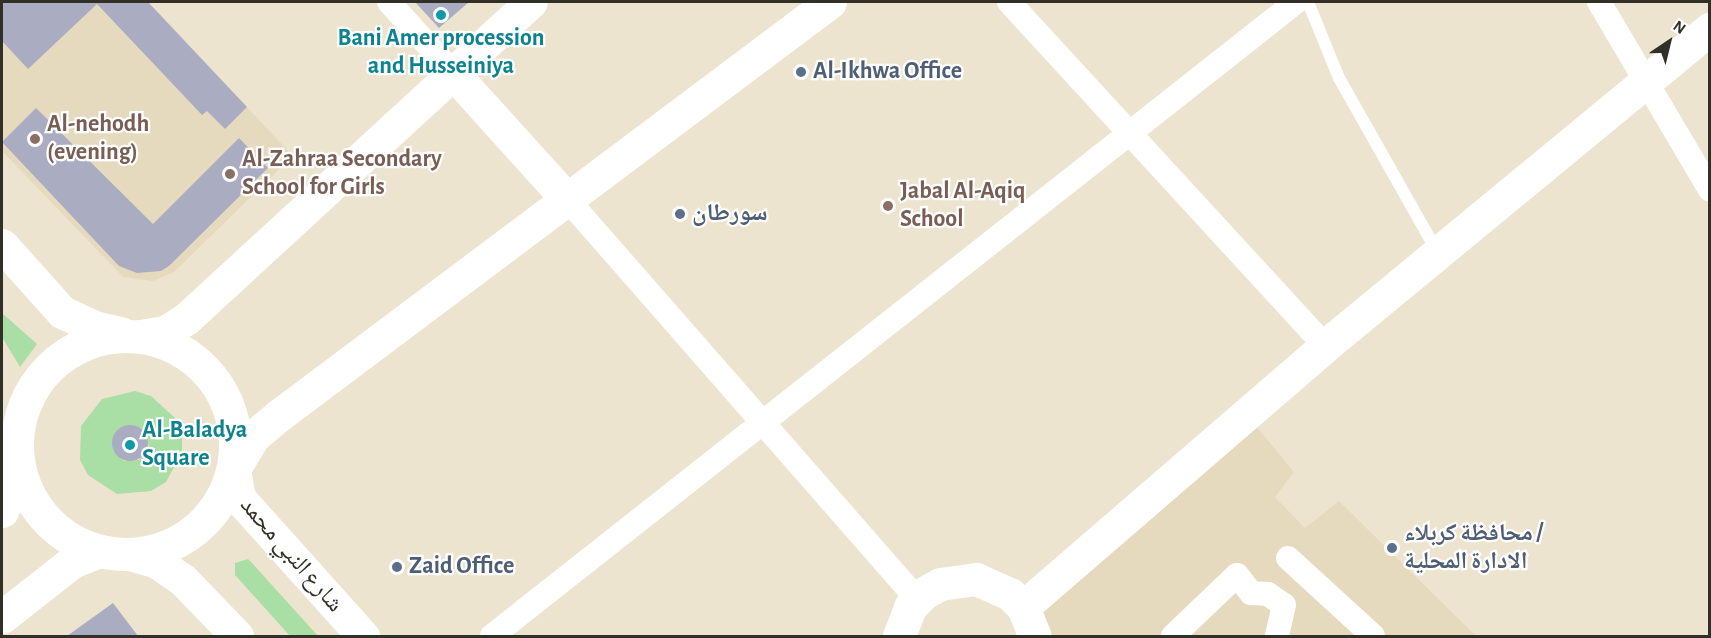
<!DOCTYPE html>
<meta charset="utf-8">
<style>
body{margin:0}
#map{position:relative;width:1711px;height:638px;overflow:hidden;background:#ede4cf;font-family:"Alegreya Sans","Noto Naskh Arabic",sans-serif}
div>[style]{position:absolute}
[style*='--x']{left:calc(var(--x)*1px);top:calc(var(--y)*1px);width:calc(var(--w)*1px);rotate:calc(var(--a)*1deg)}
.built>*{inset:0;background:#e6dabe}
.green>*{inset:0;background:#a9dea4}
.building>*{inset:0;background:#aaacc1}
.round{border-radius:50%}
.lane>*{height:12px;margin:-6px;padding:0 6px;transform-origin:6px;border-radius:6px;background:#fff}
.street>*{height:24px;margin:-12px;padding:0 12px;transform-origin:12px;border-radius:12px;background:#fff}
.secondary>*{height:33px;margin:-16.5px;padding:0 16.5px;transform-origin:16.5px;border-radius:16.5px;background:#fff}
.primary>*{height:33px;margin:-16.5px;padding:0 16.5px;transform-origin:16.5px;border-radius:16.5px;background:#fff}
.highway>*{height:33px;margin:-16.5px;padding:0 16.5px;transform-origin:16.5px;border-radius:16.5px;background:#fff}
.highway>.ring{margin:-16.5px;padding:0;box-sizing:content-box;background:none;border:33px solid #fff;border-radius:50%}
.dots>*{width:16px;height:16px;translate:-50% -50%;box-sizing:border-box;border:3px solid #fff;border-radius:50%}
span{translate:-50% -50%;white-space:nowrap;text-align:center;line-height:1.15;-webkit-text-stroke:4.5px #fff;paint-order:stroke}
.culture-label{font-size:24px;color:#0d838f;font-weight:700}
.left{translate:0 -50%;text-align:left}
.service-label{font-size:24px;color:#4e5e75;font-weight:700}
.education-label{font-size:24px;color:#785e54;font-weight:700}
.street-label{font-size:24px;color:#322f26}
.frame{position:absolute;inset:0;border:3px solid #322f26;pointer-events:none}
.north{position:absolute;left:1639px;top:12px;width:60px;height:60px;-webkit-text-stroke:4px #fff;paint-order:stroke;rotate:35deg;font-size:16px;font-weight:700;line-height:24px;text-align:center;color:#322f26}
.north::after{content:'';display:block;margin:auto;width:21px;height:27px;background:#322f26;clip-path:polygon(50% 0,100% 100%,50% 72%,0 100%)}
</style>
<div id="map">
<div class="built">
<i style="clip-path:polygon(2px 2px,148px 2px,293px 156px,174px 272px,153px 281px,123px 277px,2px 151px)"></i>
<i style="clip-path:polygon(1248px 416px,1294px 472px,1275px 497px,1305px 528px,1339px 501px,1476px 636px,1035px 636px,1023px 607px)"></i>
</div>
<div class="green">
<i style="clip-path:polygon(2px 313px,37px 344px,20px 367px,2px 337px)"></i>
<i style="clip-path:polygon(evenodd,135px 391px,151px 396px,176px 419px,182px 435px,182px 452px,166px 482px,151px 491px,117px 494px,88px 475px,80px 460px,81px 426px,102px 399px,135px 391px,133px 425px,146px 433px,149px 448px,139px 460px,124px 461px,113px 450px,114px 435px,119px 429px,133px 425px)"></i>
<i style="clip-path:polygon(248px 559px,251px 562px,318px 636px,290px 636px,235px 575px,235px 563px)"></i>
</div>
<div class="building">
<i style="clip-path:polygon(2px 2px,148px 2px,247px 107px,225px 129px,207px 111px,202px 115px,97px 4px,28px 69px,2px 41px)"></i>
<i style="clip-path:polygon(415px 2px,469px 2px,439px 28px)"></i>
<i style="clip-path:polygon(36px 108px,153px 224px,239px 138px,268px 168px,169px 266px,161px 271px,137px 273px,119px 266px,2px 142px)"></i>
<i class="round" style="left:112px;top:425px;width:36px;height:36px"></i>
<i style="clip-path:polygon(113px 603px,138px 636px,67px 636px)"></i>
</div>
<div class="lane">
<i style="--x:1308;--y:2;--w:82;--a:67.8"></i>
<i style="--x:1339;--y:78;--w:199;--a:60.5"></i>
</div>
<div class="street">
<i style="--x:389;--y:2;--w:96;--a:48"></i>
<i style="--x:1009;--y:2;--w:467;--a:47.4"></i>
<i style="--x:1599;--y:2;--w:218;--a:59.4"></i>
<i style="--x:567;--y:199;--w:533;--a:48.8"></i>
<i style="--x:1288;--y:558;--w:115;--a:42.5"></i>
<i style="--x:492;--y:636;--w:1024;--a:-38.26"></i>
<i style="--x:1173;--y:636;--w:88;--a:-43.6"></i>
<i style="--x:1237;--y:575;--w:23;--a:52"></i>
<i style="--x:1251;--y:593;--w:17;--a:3"></i>
<i style="--x:1268;--y:594;--w:19;--a:35"></i>
<i style="--x:1284;--y:605;--w:32;--a:103"></i>
</div>
<div class="secondary">
<i style="--x:453;--y:73;--w:170;--a:47.9"></i>
<i style="--x:140;--y:336;--w:25;--a:-9"></i>
<i style="--x:165;--y:332;--w:26;--a:-32"></i>
<i style="--x:187;--y:318;--w:467;--a:-42.6"></i>
<i style="--x:234;--y:469;--w:39;--a:-59"></i>
<i style="--x:254;--y:436;--w:31;--a:-40"></i>
<i style="--x:278;--y:416;--w:690;--a:-36.87"></i>
<i style="--x:1023;--y:607;--w:399;--a:-40.8"></i>
<i style="--x:1325;--y:346;--w:499;--a:-39.5"></i>
<i style="--x:899;--y:636;--w:31;--a:-69"></i>
<i style="--x:910;--y:607;--w:20;--a:-45"></i>
<i style="--x:924;--y:593;--w:18;--a:-29"></i>
<i style="--x:940;--y:584;--w:36;--a:-8"></i>
<i style="--x:976;--y:579;--w:37;--a:24"></i>
<i style="--x:1010;--y:594;--w:18;--a:45"></i>
<i style="--x:1023;--y:607;--w:31;--a:68"></i>
</div>
<div class="primary">
<i style="--x:2;--y:511;--w:45;--a:-68"></i>
<i style="--x:2;--y:617;--w:89;--a:-38.2"></i>
<i style="--x:72;--y:562;--w:29;--a:-22"></i>
</div>
<div class="highway">
<i style="--x:2;--y:245;--w:90;--a:48.2"></i>
<i style="--x:62;--y:312;--w:35;--a:25"></i>
<i style="--x:94;--y:327;--w:28;--a:13"></i>
<i class="ring" style="left:17px;top:336px;width:185px;height:185px"></i>
<i style="--x:234;--y:469;--w:29;--a:80"></i>
<i style="--x:239;--y:498;--w:186;--a:48.1"></i>
<i style="--x:133;--y:555;--w:25;--a:16"></i>
<i style="--x:157;--y:562;--w:32;--a:35"></i>
<i style="--x:183;--y:580;--w:78;--a:46"></i>
</div>
<div class="dots">
<i style="left:441px;top:15px;background:#0f9aa8"></i>
<i style="left:801px;top:72px;background:#5c6f8a"></i>
<i style="left:35px;top:139px;background:#8d6e63"></i>
<i style="left:230px;top:174px;background:#8d6e63"></i>
<i style="left:888px;top:206px;background:#8d6e63"></i>
<i style="left:680px;top:214px;background:#5c6f8a"></i>
<i style="left:130px;top:445px;background:#0f9aa8"></i>
<i style="left:1392px;top:548px;background:#5c6f8a"></i>
<i style="left:397px;top:567px;background:#5c6f8a"></i>
</div>
<div class="culture-label">
<span style="left:441px;top:53px">Bani Amer procession<br>and Husseiniya</span>
<span class="left" style="left:142px;top:445px">Al-Baladya<br>Square</span>
</div>
<div class="service-label">
<span class="left" style="left:813px;top:72px">Al-Ikhwa Office</span>
<span class="left" style="left:692px;top:214px">سورطان</span>
<span class="left" style="left:1404px;top:548px">محافظة كربلاء /<br>الادارة المحلية</span>
<span class="left" style="left:409px;top:567px">Zaid Office</span>
</div>
<div class="education-label">
<span class="left" style="left:47px;top:139px">Al-nehodh<br>(evening)</span>
<span class="left" style="left:242px;top:174px">Al-Zahraa Secondary<br>School for Girls</span>
<span class="left" style="left:900px;top:206px">Jabal Al-Aqiq<br>School</span>
</div>
<div class="street-label">
<span style="left:291px;top:555px;rotate:49deg">شارع النبي محمد</span>
</div>
<div class="frame"></div>
<div class="north">N</div>
</div>
